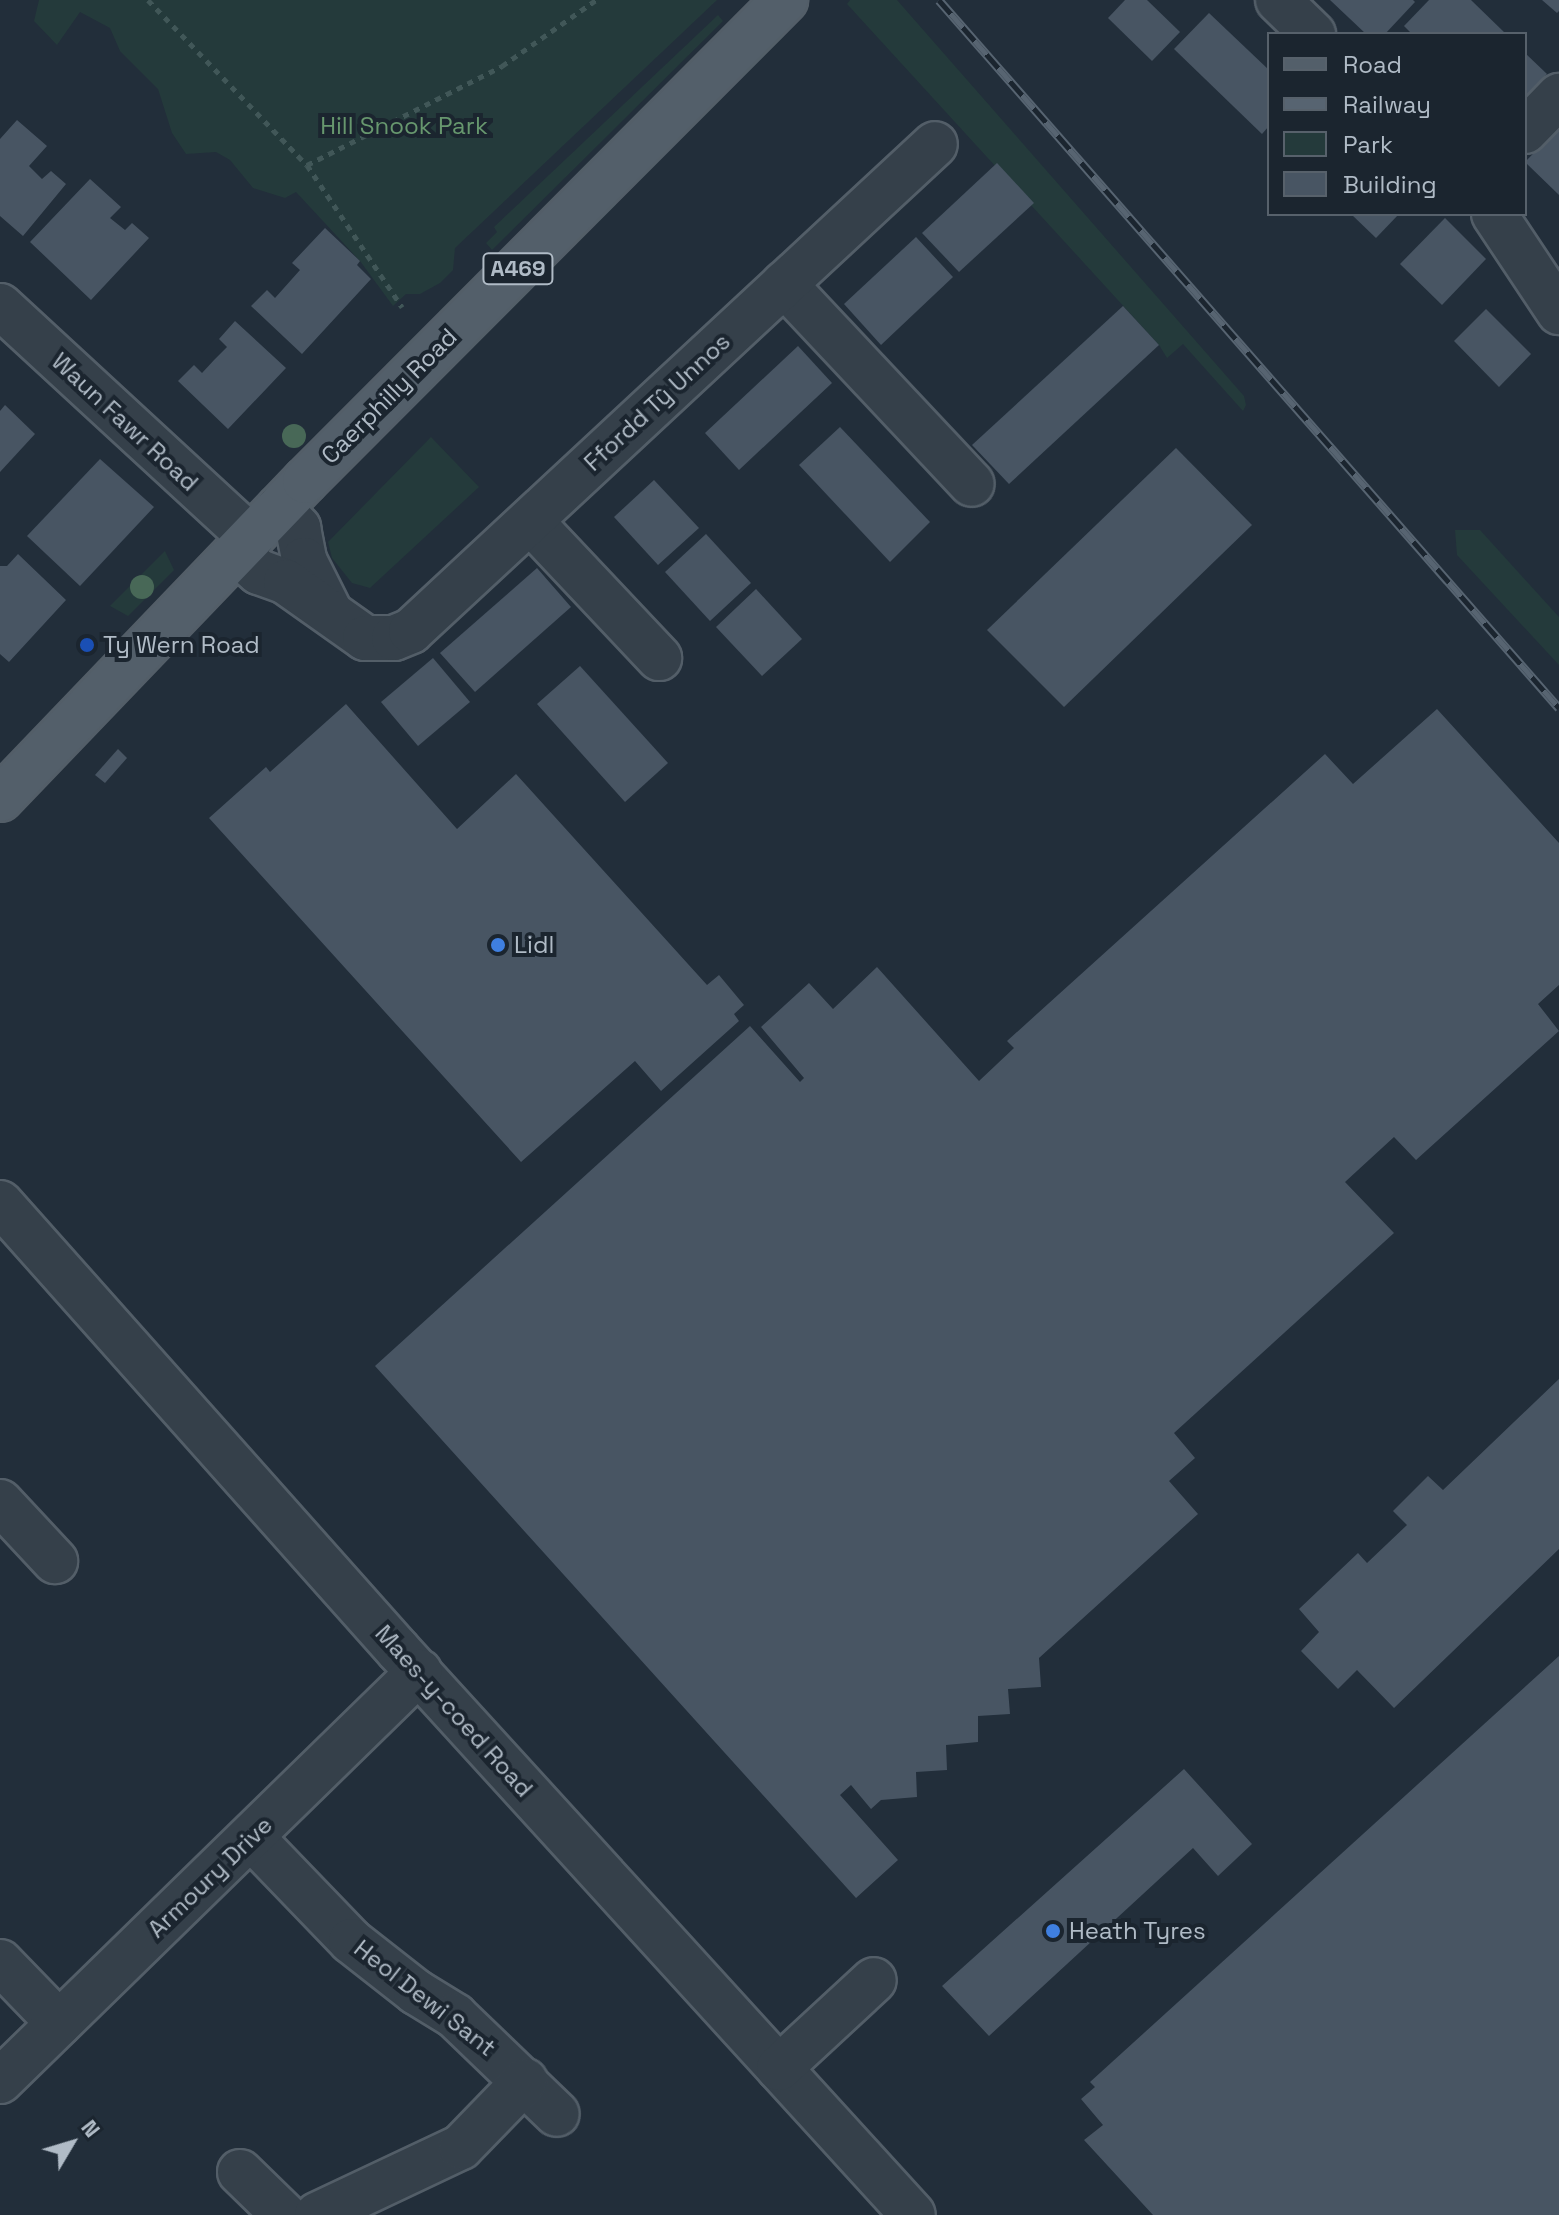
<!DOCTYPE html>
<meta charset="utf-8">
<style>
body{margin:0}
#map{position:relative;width:1559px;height:2215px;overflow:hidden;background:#222e3a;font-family:"Space Grotesk",sans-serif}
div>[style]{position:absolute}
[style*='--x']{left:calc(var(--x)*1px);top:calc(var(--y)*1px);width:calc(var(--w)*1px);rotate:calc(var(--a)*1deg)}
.green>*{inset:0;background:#243a3b}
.building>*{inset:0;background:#485563}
.path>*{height:5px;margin-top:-2.5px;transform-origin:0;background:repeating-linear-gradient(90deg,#415758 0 6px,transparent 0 12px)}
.roads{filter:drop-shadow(2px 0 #535e68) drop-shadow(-2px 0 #535e68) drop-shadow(0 2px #535e68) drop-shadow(0 -2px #535e68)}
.minor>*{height:44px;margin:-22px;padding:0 22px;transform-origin:22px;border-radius:22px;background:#35404a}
.major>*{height:44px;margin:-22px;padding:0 22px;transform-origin:22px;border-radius:22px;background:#535f6a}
.rail>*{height:9px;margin-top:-4.5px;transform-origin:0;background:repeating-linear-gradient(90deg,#1b252f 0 18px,#576471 0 36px);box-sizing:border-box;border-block:2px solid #576471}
.trees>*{width:24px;height:24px;margin:-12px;border-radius:50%;background:#486857}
.dots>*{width:22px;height:22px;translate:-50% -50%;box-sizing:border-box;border:4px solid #1b252f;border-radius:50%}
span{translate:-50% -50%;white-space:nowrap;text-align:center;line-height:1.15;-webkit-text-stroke:8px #1b252f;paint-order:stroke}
.shield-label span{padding:2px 6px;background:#1b252f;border:2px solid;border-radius:6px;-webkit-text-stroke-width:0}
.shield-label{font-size:22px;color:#b0bbc6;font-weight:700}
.park-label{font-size:24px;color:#67976e}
.street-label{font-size:24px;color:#b0bbc6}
.poi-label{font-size:24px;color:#b0bbc6}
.left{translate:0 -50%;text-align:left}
.legend{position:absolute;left:1267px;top:32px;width:260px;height:184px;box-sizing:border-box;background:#1b252f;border:2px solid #57616b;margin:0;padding:10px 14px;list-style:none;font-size:24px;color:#b0bbc6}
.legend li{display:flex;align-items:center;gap:16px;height:40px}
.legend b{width:40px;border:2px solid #57616b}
.north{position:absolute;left:32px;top:2103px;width:80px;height:80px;-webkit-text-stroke:6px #1b252f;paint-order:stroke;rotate:52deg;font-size:22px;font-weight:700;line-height:32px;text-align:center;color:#b0bbc6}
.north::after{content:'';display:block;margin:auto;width:28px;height:36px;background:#b0bbc6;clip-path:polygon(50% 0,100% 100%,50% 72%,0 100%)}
</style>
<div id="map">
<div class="green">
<i style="clip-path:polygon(39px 0,717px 0,455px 248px,453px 270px,440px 283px,420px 294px,406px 294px,393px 306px,360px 261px,296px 192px,285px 198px,253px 188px,230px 160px,216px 152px,186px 154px,172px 133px,158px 89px,120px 51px,110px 28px,80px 12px,57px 45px,34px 21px)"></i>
<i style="clip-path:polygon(850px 0,897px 0,1244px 396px,1246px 405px,1243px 411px,1183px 344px,1167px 358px,1159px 345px,847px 4px)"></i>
<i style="clip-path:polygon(718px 15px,723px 21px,492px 250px,486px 243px,497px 232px,494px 227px)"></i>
<i style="clip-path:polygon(431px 437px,479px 487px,370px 588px,352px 583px,332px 558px,328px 542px)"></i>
<i style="clip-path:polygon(1455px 530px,1480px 530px,1559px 617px,1559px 665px,1457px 555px)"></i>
<i style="clip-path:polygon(165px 551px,174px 570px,128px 616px,110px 606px)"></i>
</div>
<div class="building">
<i style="clip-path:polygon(1125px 0,1147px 0,1180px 32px,1152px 61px,1108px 18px)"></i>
<i style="clip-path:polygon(1330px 0,1413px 0,1415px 2px,1385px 34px,1366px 34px)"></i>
<i style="clip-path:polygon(1429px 0,1471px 0,1506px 34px,1412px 34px,1404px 26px)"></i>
<i style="clip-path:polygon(1542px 0,1559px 0,1559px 11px,1557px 13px)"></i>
<i style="clip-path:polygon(1209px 13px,1269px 70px,1269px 126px,1262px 134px,1174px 49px)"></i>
<i style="clip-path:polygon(1525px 53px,1547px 74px,1525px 97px)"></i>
<i style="clip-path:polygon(17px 120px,47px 146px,29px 166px,42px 179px,51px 171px,66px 184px,23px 236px,0 216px,0 139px)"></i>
<i style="clip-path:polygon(1559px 127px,1559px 195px,1525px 162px)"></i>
<i style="clip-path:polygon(997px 163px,1034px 203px,959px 272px,922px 233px)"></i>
<i style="clip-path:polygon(90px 179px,121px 207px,110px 218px,125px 230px,132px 223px,149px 238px,91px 300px,30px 242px)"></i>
<i style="clip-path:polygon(1351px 214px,1399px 214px,1376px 238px)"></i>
<i style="clip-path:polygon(1445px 218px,1486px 259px,1442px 305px,1400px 264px)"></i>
<i style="clip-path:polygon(325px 228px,360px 261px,357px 265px,371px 279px,302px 354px,251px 306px,267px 290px,275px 298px,300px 270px,292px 263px)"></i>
<i style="clip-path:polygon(916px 237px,953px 277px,881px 345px,844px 304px)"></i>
<i style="clip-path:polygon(1123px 306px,1159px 345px,1009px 484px,972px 445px)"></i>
<i style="clip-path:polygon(1486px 309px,1531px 354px,1499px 387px,1454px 341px)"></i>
<i style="clip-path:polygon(235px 321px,286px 368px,228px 429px,178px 381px,194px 365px,202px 373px,215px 359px,227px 347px,219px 339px)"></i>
<i style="clip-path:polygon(798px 346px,832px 383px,739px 470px,705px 433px)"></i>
<i style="clip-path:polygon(5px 405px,35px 434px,0 472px,0 411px)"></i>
<i style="clip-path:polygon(840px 427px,930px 522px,890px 562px,799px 465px)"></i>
<i style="clip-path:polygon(1176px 448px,1252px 525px,1064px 707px,987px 630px)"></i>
<i style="clip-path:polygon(100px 459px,154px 507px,80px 586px,27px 536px)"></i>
<i style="clip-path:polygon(654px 480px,699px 528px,658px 565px,614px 517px)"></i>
<i style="clip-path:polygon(706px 534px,751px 583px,710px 621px,665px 572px)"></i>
<i style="clip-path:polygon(18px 554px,66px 600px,9px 662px,0 654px,0 566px,7px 566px)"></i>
<i style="clip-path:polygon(537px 568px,571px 607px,475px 692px,440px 653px)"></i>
<i style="clip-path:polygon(756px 589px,802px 639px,762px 676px,716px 627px)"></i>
<i style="clip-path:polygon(433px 658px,470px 702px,418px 746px,381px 702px)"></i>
<i style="clip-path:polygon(580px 666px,668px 763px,625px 802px,537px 704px)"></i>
<i style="clip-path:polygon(346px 704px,457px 829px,516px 774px,707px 985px,719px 975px,744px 1005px,734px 1014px,739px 1021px,661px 1091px,635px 1061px,521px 1162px,209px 818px,266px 767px,270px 772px)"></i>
<i style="clip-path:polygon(1437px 709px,1559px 843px,1559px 985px,1538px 1004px,1559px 1031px,1416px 1160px,1394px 1137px,1345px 1182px,1394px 1233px,1174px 1433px,1195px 1458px,1169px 1481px,1198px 1514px,1039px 1658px,1041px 1687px,1008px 1689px,1010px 1714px,978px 1716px,978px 1742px,946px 1745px,947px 1770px,916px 1772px,917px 1797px,881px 1800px,871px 1809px,851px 1785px,840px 1795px,898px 1860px,856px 1898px,375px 1366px,750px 1026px,800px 1082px,804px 1078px,761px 1027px,809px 983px,833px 1009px,877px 967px,979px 1081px,1014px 1048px,1007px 1041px,1325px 754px,1353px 784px)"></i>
<i style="clip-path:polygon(118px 749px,127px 758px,105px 783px,95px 775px)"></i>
<i style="clip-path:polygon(1559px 1379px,1559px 1549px,1394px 1708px,1357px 1670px,1338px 1689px,1301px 1651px,1319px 1632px,1299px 1609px,1358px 1553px,1367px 1563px,1407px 1525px,1393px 1511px,1428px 1476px,1443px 1490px)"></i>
<i style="clip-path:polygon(1559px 1656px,1559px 2215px,1153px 2215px,1084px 2140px,1103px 2125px,1081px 2099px,1095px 2087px,1090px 2082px)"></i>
<i style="clip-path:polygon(1184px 1769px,1252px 1844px,1218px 1876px,1193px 1848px,989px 2036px,942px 1986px)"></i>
</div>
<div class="path">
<i style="--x:148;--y:0;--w:229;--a:46.1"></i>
<i style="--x:307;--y:165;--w:171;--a:56.2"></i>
<i style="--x:307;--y:165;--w:219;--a:-26.9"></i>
<i style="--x:502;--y:66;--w:115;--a:-35.1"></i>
</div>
<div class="roads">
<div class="minor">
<i style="--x:1278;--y:0;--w:49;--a:44.2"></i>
<i style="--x:1525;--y:131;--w:49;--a:-45.8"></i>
<i style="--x:1494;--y:214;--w:118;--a:56.4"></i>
<i style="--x:784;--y:284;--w:274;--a:46.8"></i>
<i style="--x:0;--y:306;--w:342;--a:42.7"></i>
<i style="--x:279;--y:508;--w:28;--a:46"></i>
<i style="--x:298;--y:528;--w:33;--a:79"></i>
<i style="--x:304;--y:560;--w:54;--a:63.4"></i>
<i style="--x:531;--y:522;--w:187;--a:46.7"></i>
<i style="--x:237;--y:553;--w:29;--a:41"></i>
<i style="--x:259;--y:572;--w:29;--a:20"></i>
<i style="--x:286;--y:582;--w:97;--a:35.3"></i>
<i style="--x:365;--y:638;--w:29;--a:0"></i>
<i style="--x:394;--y:638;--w:18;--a:-22"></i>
<i style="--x:411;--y:631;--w:715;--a:-42.9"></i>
<i style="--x:0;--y:1203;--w:599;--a:48.32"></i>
<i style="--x:398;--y:1650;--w:764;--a:47.65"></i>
<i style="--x:0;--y:1502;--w:81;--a:47"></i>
<i style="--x:251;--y:1837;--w:144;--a:46.1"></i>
<i style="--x:351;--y:1941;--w:83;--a:38.1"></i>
<i style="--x:416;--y:1992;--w:46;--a:31.6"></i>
<i style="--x:455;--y:2016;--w:141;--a:43.9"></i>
<i style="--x:0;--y:1962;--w:85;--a:46"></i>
<i style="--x:779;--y:2068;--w:129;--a:-42.8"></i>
<i style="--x:0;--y:2081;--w:586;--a:-44.31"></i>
<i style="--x:240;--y:2172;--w:62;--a:44.3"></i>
<i style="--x:317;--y:2215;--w:159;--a:-25.3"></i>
<i style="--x:461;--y:2147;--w:92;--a:-45.9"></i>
</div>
<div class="major">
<i style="--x:0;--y:799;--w:441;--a:-46.2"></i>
<i style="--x:305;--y:481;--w:680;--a:-45.06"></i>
</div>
</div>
<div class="rail">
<i style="--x:939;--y:0;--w:941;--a:48.79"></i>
</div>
<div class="trees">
<i style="left:294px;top:436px"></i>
<i style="left:142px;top:587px"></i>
</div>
<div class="dots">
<i style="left:87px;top:645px;background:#1a4fb4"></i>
<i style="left:498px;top:945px;background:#3f7fe0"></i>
<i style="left:1053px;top:1931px;background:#3f7fe0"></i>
</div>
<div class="shield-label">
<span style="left:518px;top:269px">A469</span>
</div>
<div class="park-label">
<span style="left:404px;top:126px">Hill Snook Park</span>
</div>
<div class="street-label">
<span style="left:389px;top:396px;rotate:-45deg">Caerphilly Road</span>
<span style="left:657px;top:402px;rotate:-43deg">Ffordd Tŷ Unnos</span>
<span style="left:125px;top:422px;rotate:43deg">Waun Fawr Road</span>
<span style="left:454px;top:1711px;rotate:48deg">Maes-y-coed Road</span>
<span style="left:210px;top:1877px;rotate:-44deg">Armoury Drive</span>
<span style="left:425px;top:1998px;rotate:38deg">Heol Dewi Sant</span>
</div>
<div class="poi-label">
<span class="left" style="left:103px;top:645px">Ty Wern Road</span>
<span class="left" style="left:514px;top:945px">Lidl</span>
<span class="left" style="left:1069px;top:1931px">Heath Tyres</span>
</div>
<ul class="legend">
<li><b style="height:10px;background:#535f6a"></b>Road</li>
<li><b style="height:10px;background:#576471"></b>Railway</li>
<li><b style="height:22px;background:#243a3b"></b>Park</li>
<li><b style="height:22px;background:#485563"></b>Building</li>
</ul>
<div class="north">N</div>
</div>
